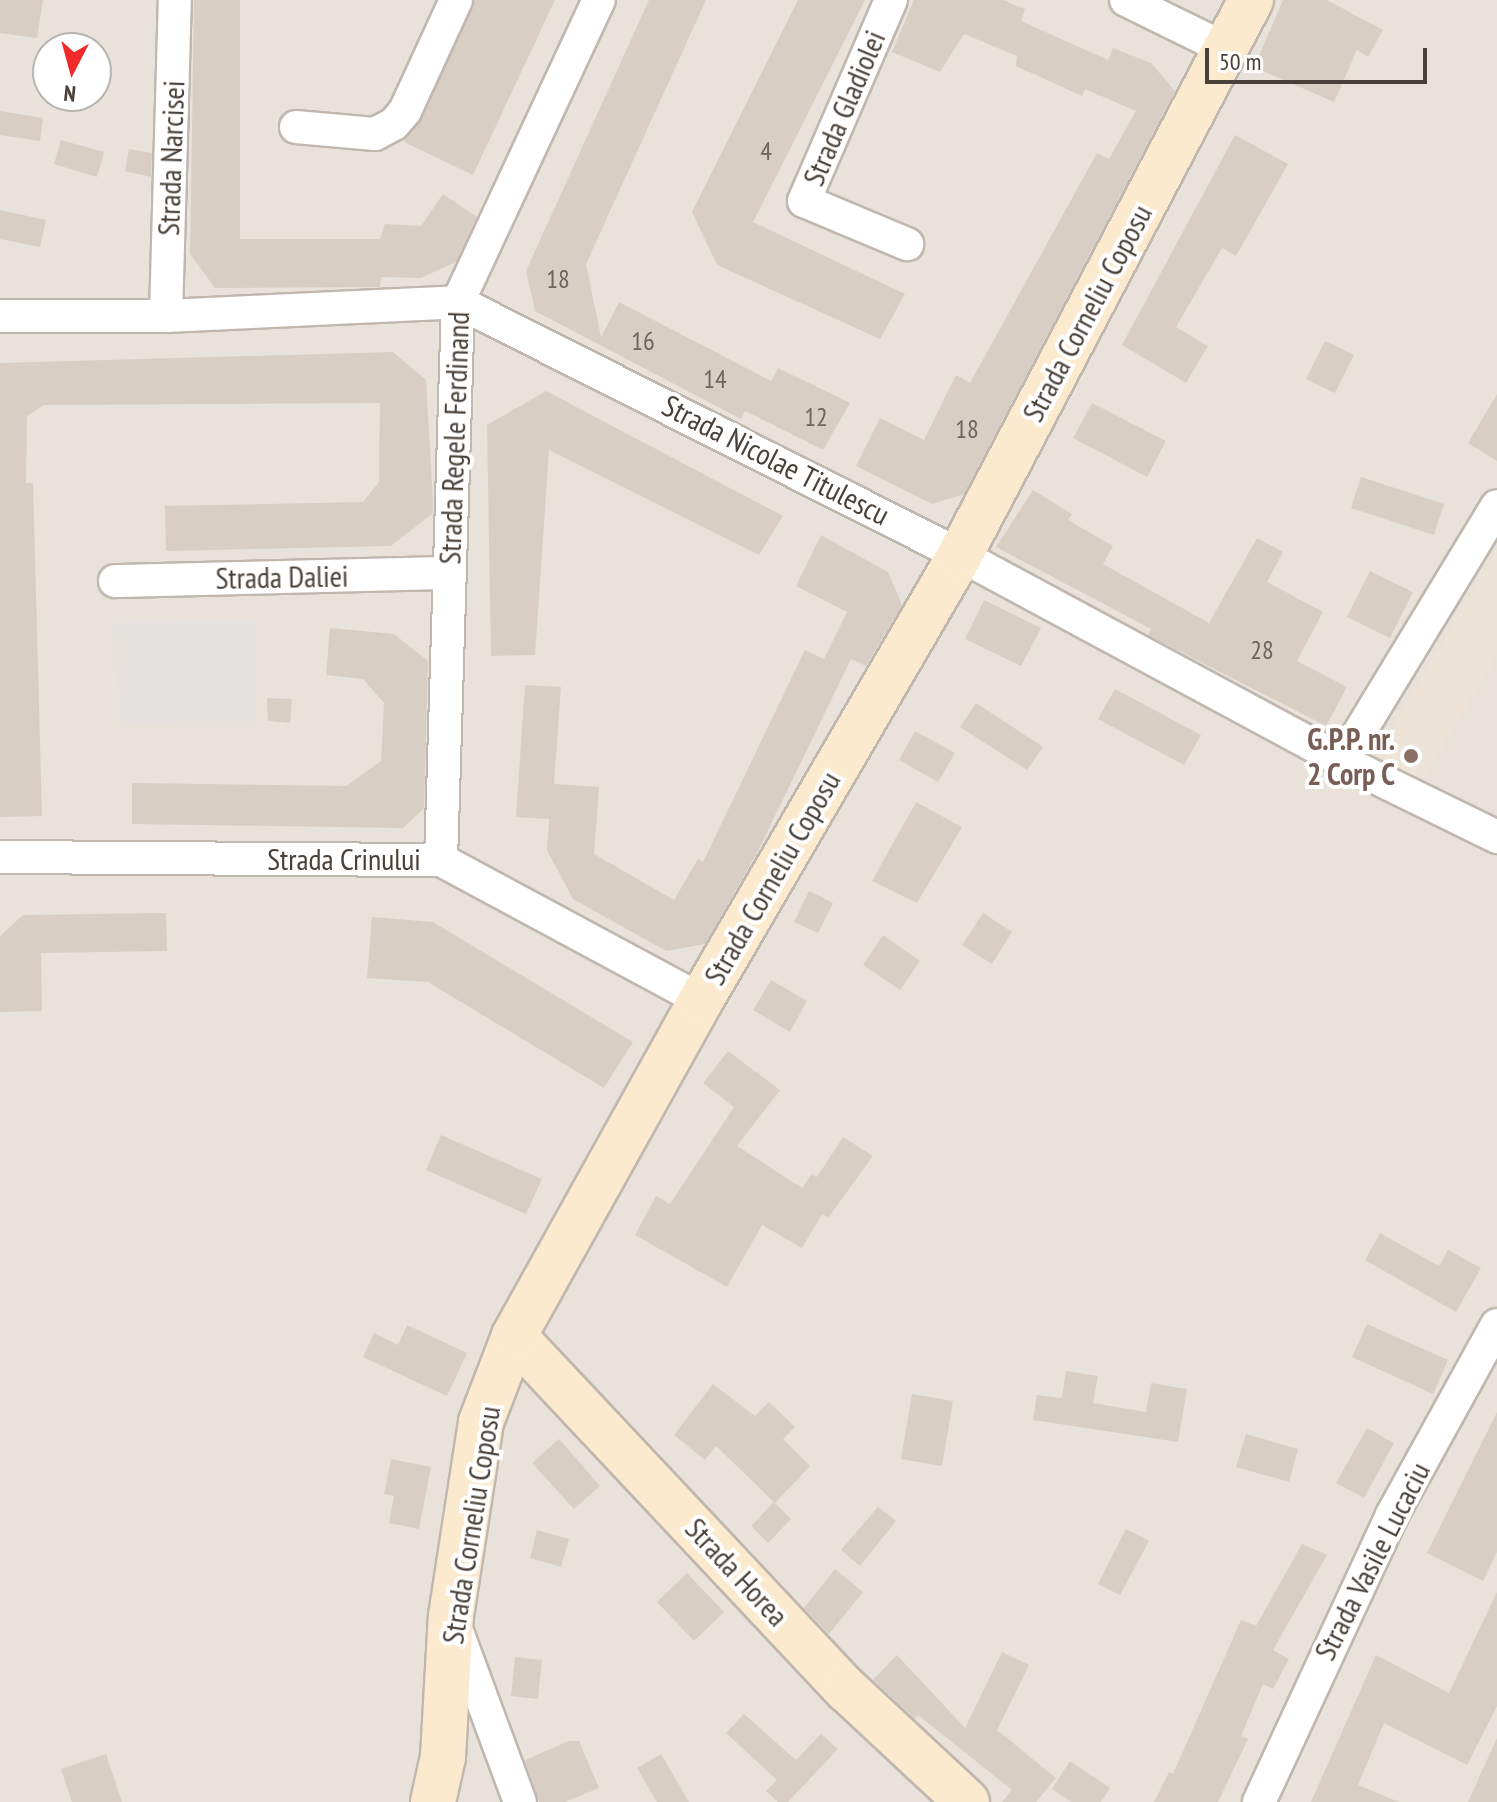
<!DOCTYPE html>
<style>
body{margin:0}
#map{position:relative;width:1497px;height:1802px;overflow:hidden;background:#f5f1ec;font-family:"PT Sans Narrow",sans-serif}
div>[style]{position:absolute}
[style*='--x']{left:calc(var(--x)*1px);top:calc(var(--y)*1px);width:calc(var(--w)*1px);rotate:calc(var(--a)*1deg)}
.residential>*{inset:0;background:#e8e2da}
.education>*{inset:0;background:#ede3d6}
.parking>*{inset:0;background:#e4e1df}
.building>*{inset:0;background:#d9cec4}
.roads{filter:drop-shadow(2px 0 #c0b7ae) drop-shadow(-2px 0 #c0b7ae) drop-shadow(0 2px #c0b7ae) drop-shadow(0 -2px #c0b7ae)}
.street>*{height:32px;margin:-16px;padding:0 16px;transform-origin:16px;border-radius:16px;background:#fff}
.secondary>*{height:44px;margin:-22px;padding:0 22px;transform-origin:22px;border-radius:22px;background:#fceace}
.dots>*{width:22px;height:22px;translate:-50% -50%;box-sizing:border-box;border:4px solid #fff;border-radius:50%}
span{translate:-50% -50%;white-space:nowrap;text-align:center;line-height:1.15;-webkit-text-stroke:8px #fff;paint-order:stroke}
.number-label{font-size:26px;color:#6d645c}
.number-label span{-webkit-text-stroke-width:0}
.street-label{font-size:30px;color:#494139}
.education-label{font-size:30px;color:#785e54;font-weight:700}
.right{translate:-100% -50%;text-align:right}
.north{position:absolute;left:32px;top:32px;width:80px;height:80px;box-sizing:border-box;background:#fff;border:2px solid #b6b3b0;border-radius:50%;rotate:186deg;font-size:22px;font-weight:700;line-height:32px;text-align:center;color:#494139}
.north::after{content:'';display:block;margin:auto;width:28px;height:36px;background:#ef2a29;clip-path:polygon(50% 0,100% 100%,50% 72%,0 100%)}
.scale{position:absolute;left:1205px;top:48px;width:222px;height:36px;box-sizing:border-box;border:4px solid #494139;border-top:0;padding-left:10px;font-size:24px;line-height:28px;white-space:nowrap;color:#494139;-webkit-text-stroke:6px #fff;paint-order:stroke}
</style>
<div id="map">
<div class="residential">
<i style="clip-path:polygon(evenodd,0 0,1497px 0,1497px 1802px,0 1802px,0 0,48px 48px,96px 48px,96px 96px,48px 96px,48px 48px)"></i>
</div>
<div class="education">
<i style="clip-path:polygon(1497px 550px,1497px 656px,1421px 783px,1375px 755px)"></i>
</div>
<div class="parking">
<i style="clip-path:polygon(256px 620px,255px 727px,119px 726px,112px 623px)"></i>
</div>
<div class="building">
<i style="clip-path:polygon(0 0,43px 0,37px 38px,0 33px)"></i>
<i style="clip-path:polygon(194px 0,240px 0,240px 239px,380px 239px,385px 224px,421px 226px,443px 194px,477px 217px,456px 262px,421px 278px,381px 277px,380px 287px,215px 288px,190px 254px)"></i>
<i style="clip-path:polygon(475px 0,555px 0,473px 175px,404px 142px,422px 119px)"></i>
<i style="clip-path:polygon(649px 0,706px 0,586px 264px,601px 337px,619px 302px,771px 381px,778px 368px,850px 403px,823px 450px,745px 411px,741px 419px,535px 311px,526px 271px)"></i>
<i style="clip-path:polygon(798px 0,865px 0,753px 222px,905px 294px,880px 339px,717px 265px,692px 212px)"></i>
<i style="clip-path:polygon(914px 0,1003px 0,1025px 9px,1021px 21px,1108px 60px,1113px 48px,1151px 63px,1175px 91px,964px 494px,932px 504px,856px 466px,880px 418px,924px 440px,956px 375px,970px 383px,1097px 153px,1109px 159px,1136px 111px,1085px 89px,1082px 96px,1016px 66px,1017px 56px,964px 34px,940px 72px,892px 52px)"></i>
<i style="clip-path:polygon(1283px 0,1327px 0,1383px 30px,1368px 57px,1357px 50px,1334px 102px,1254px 67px)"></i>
<i style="clip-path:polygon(0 111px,43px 118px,40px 141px,0 135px)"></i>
<i style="clip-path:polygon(1235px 135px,1288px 164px,1236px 256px,1222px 248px,1176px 327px,1208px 346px,1186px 383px,1122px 345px)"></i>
<i style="clip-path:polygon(61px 140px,104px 152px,97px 177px,54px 164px)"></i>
<i style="clip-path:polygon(129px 149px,152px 153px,151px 177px,125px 171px)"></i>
<i style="clip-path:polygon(0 210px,46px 220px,40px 247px,0 239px)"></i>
<i style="clip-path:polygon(1325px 341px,1354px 355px,1335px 393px,1306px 379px)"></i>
<i style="clip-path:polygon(393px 352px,426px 380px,433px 501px,433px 513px,391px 546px,166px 551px,165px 506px,363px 502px,379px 482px,380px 403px,44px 405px,27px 416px,26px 483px,33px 483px,42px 816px,0 817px,0 363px)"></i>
<i style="clip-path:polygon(546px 391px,783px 516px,759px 555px,549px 450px,535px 655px,491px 656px,487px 425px)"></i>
<i style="clip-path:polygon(1497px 394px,1497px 461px,1468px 443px)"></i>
<i style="clip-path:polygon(1092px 403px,1166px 441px,1147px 477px,1073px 438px)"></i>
<i style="clip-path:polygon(1361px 477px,1444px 504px,1434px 535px,1351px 508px)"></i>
<i style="clip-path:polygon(1033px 490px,1072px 514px,1068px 520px,1113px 546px,1103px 564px,1209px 623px,1257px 538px,1283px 552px,1267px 582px,1323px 612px,1297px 661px,1347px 687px,1326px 726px,1148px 635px,1151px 629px,996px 547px)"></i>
<i style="clip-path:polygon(821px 535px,888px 572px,902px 605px,866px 666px,851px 659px,757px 853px,705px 944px,666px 951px,573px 899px,547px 850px,549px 819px,516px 817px,525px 685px,561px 687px,554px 784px,599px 787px,594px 854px,674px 900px,698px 859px,703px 862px,805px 650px,824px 659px,847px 612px,796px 586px)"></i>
<i style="clip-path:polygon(1370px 571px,1413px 592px,1390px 638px,1347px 617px)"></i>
<i style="clip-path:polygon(984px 600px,1041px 628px,1021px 666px,965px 639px)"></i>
<i style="clip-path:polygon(330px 628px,394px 634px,428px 661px,424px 808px,403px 828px,132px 824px,132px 783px,346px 786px,381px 761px,384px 703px,363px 679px,326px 675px)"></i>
<i style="clip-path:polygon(1115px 689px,1201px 735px,1184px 765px,1098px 719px)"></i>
<i style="clip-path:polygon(267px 698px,292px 699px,290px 723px,268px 721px)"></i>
<i style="clip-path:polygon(976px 703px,1043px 747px,1027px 770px,960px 727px)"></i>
<i style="clip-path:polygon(915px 731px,955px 753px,938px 782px,899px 760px)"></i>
<i style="clip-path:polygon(916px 802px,962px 827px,917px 903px,872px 881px)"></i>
<i style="clip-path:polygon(809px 891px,833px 903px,818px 933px,794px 922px)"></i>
<i style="clip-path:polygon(166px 913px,167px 951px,41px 953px,42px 1011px,0 1012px,0 936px,23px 915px)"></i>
<i style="clip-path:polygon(983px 913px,1012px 932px,992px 964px,962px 945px)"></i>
<i style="clip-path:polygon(372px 917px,433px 922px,633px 1042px,604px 1088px,428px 982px,367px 978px)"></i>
<i style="clip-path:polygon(883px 935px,920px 961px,900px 990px,863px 965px)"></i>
<i style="clip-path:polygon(771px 980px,807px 1001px,790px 1032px,753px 1010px)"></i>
<i style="clip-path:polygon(728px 1051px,780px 1090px,737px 1146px,802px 1188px,812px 1174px,817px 1177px,843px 1137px,873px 1156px,828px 1218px,822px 1214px,802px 1248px,762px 1225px,727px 1287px,635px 1235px,656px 1196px,670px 1204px,734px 1107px,703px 1083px)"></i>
<i style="clip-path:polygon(441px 1135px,542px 1179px,526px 1214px,426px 1170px)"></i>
<i style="clip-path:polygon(1380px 1233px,1439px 1266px,1448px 1250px,1481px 1268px,1456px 1312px,1365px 1260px)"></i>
<i style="clip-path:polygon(1367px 1324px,1448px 1360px,1433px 1394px,1352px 1357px)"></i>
<i style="clip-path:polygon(407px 1325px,467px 1353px,447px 1396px,363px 1357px,374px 1333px,398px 1345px)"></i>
<i style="clip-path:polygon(1066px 1371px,1098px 1376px,1093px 1403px,1146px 1412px,1151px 1383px,1187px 1389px,1178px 1442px,1033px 1420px,1037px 1395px,1062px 1398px)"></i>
<i style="clip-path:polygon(713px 1384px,755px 1416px,769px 1402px,795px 1427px,783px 1439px,810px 1466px,775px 1503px,716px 1446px,705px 1460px,674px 1435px)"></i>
<i style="clip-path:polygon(912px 1394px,953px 1401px,942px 1466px,901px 1459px)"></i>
<i style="clip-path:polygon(1497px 1412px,1497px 1552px,1483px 1581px,1427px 1553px)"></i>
<i style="clip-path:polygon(1367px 1428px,1394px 1443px,1364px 1498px,1336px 1483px)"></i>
<i style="clip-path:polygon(1246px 1434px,1298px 1449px,1289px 1482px,1236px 1467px)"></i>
<i style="clip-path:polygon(559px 1439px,600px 1486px,574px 1509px,532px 1463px)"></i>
<i style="clip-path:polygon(391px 1459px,431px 1467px,419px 1529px,389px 1523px,394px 1496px,384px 1494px)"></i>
<i style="clip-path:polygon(774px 1502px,791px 1519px,768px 1543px,751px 1526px)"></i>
<i style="clip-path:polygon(878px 1507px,896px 1521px,860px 1566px,841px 1550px)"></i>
<i style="clip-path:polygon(1126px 1529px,1149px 1541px,1120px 1595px,1098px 1584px)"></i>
<i style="clip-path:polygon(537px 1530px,569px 1539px,561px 1567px,530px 1558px)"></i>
<i style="clip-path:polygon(1302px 1544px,1327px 1555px,1273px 1650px,1289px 1659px,1273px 1689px,1263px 1684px,1241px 1736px,1248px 1739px,1218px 1802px,1154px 1802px,1169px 1772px,1173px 1774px,1241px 1620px,1256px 1626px)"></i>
<i style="clip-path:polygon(835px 1569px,863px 1592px,829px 1634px,804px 1608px)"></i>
<i style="clip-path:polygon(687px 1573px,724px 1612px,694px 1641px,657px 1602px)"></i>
<i style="clip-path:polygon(1497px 1592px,1497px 1706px,1467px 1765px,1384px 1723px,1358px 1785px,1399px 1802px,1311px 1802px,1376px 1655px,1449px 1693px)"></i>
<i style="clip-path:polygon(1002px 1652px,1029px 1665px,997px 1730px,1056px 1778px,1036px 1802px,1002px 1802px,1012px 1790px,918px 1715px,915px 1719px,873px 1680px,897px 1655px,965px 1728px)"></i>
<i style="clip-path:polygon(515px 1657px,542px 1660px,538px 1699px,511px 1696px)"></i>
<i style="clip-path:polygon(744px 1714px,796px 1760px,821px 1734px,838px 1749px,788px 1802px,778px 1802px,766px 1791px,777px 1780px,726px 1733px)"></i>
<i style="clip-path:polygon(1497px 1738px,1497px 1802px,1468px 1802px)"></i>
<i style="clip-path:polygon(569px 1741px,579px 1741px,599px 1788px,565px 1802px,539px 1802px,525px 1760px)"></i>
<i style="clip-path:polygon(106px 1754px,122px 1802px,72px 1802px,61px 1769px)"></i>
<i style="clip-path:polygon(661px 1754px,689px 1802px,657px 1802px,637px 1768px)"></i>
<i style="clip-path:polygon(1070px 1761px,1110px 1788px,1101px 1802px,1072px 1802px,1052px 1789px)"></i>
</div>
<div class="roads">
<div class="street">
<i style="--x:891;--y:0;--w:219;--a:113.4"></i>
<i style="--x:804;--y:201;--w:112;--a:22.7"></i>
<i style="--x:1126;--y:0;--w:111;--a:26.1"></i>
<i style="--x:296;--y:127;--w:79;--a:5.1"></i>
<i style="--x:375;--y:134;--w:21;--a:-28"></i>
<i style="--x:394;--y:124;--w:17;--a:-50"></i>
<i style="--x:405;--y:111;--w:122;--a:-65.3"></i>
<i style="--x:0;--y:316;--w:166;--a:0"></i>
<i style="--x:166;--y:316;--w:292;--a:-2.7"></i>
<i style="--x:458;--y:302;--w:562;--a:26.75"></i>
<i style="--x:960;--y:555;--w:434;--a:28.3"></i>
<i style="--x:1342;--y:761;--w:173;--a:26.1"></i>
<i style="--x:166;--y:316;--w:316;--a:-88.4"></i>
<i style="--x:115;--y:581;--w:334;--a:-1.4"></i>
<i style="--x:1342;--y:761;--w:298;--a:-58.7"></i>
<i style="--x:0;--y:857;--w:441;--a:0.4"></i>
<i style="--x:441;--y:860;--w:295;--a:28.3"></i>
<i style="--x:441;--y:860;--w:558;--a:-88.25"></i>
<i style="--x:458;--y:302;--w:333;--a:-65"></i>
<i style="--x:456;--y:1629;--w:184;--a:69.7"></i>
<i style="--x:1259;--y:1802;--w:316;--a:-65.1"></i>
<i style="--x:1392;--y:1515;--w:217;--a:-61.1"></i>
</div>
<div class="secondary">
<i style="--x:514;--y:1336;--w:486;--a:46.8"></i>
<i style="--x:847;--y:1690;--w:164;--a:43"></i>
<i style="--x:433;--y:1802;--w:46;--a:-77.5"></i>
<i style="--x:443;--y:1757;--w:141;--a:-86.8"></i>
<i style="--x:451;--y:1616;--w:196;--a:-81.2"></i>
<i style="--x:481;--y:1422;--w:92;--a:-69"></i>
<i style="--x:514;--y:1336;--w:385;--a:-60.9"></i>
<i style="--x:701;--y:1000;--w:515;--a:-59.8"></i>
<i style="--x:960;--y:555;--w:627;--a:-62.33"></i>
</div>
</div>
<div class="dots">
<i style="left:1411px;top:756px;background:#8d6e63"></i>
</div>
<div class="number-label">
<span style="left:766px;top:151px">4</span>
<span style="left:558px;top:279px">18</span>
<span style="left:643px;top:341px">16</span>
<span style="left:715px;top:379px">14</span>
<span style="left:816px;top:417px">12</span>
<span style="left:967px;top:429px">18</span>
<span style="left:1262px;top:650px">28</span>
</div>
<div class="street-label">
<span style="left:844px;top:108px;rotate:-67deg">Strada Gladiolei</span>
<span style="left:171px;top:158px;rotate:-88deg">Strada Narcisei</span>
<span style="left:1087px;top:313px;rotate:-62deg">Strada Corneliu Coposu</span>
<span style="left:454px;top:438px;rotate:-88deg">Strada Regele Ferdinand</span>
<span style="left:776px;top:460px;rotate:27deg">Strada Nicolae Titulescu</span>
<span style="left:282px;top:577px;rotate:-1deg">Strada Daliei</span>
<span style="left:344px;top:859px">Strada Crinului</span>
<span style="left:772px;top:878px;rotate:-60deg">Strada Corneliu Coposu</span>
<span style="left:471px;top:1525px;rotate:-81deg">Strada Corneliu Coposu</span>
<span style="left:1372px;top:1561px;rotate:-63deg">Strada Vasile Lucaciu</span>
<span style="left:737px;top:1572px;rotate:47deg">Strada Horea</span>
</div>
<div class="education-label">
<span class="right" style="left:1395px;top:756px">G.P.P. nr.<br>2 Corp C</span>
</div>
<div class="north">N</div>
<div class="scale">50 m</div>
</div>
